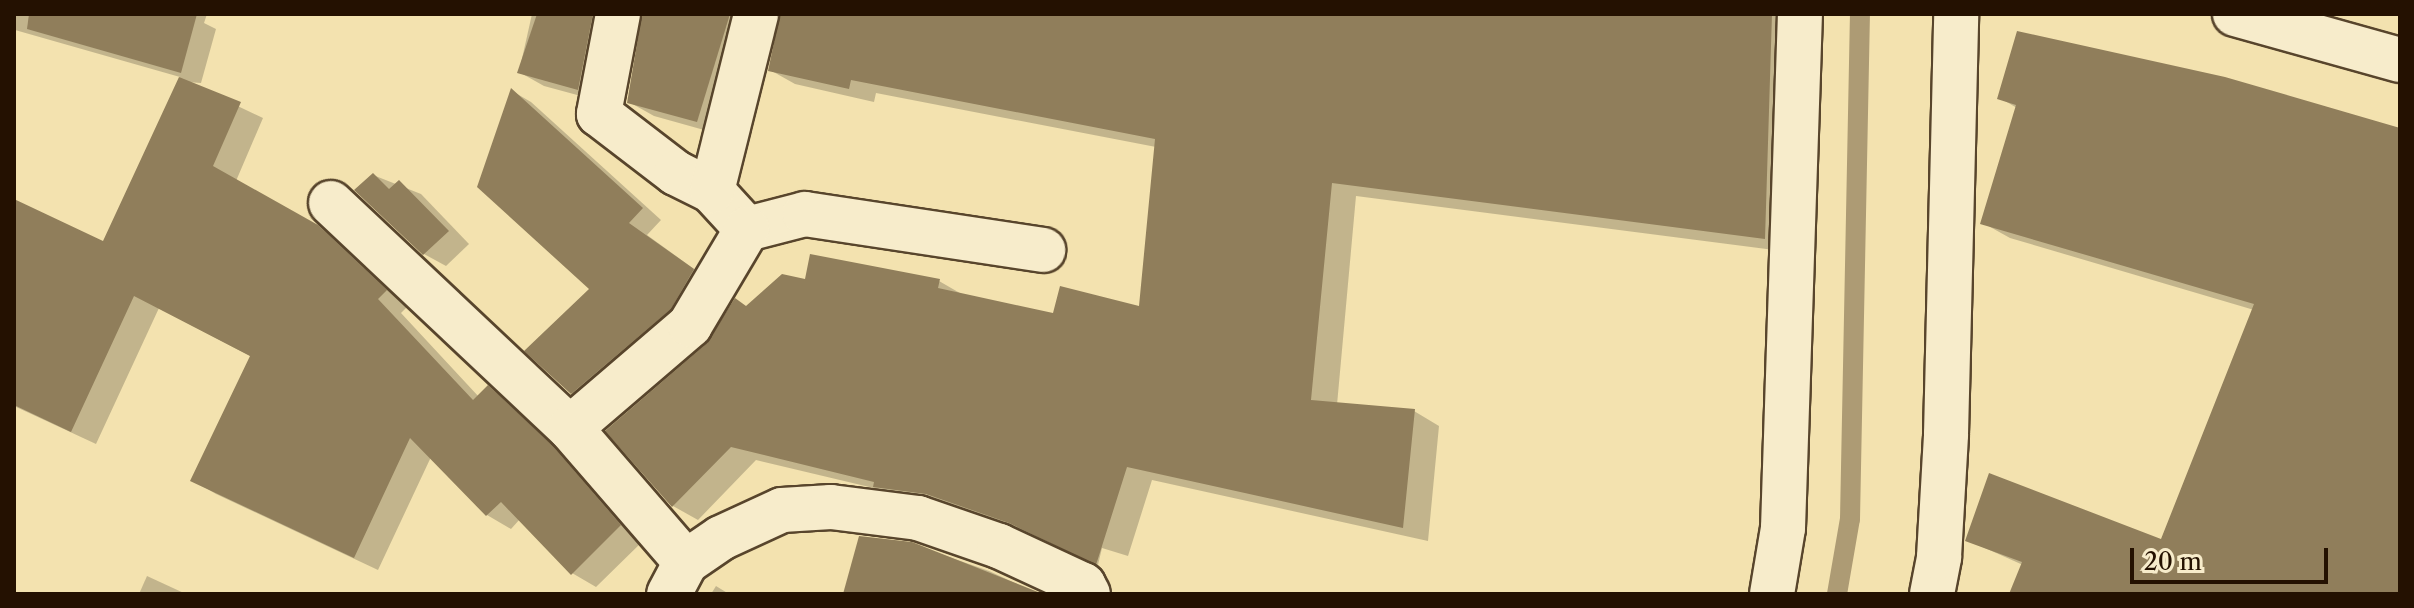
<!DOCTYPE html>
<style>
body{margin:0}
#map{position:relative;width:2414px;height:608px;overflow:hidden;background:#f3e2af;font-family:"Libre Caslon Text",serif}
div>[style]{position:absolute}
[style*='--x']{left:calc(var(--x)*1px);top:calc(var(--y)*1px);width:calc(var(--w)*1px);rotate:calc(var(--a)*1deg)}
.shadow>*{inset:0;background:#0003}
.stream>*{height:20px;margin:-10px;padding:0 10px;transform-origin:10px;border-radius:10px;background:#ad9b74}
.building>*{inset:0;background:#907e5b}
.roads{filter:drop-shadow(2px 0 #58452c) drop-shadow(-2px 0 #58452c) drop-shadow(0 2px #58452c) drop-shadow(0 -2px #58452c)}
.minor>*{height:44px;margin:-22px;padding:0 22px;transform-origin:22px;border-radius:22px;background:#f7eccb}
span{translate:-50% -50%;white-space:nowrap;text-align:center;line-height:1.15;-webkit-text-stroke:7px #f7eccb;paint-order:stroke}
.frame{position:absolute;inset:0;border:16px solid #241101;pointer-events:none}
.scale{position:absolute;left:2130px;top:548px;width:198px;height:36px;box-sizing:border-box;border:4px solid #241101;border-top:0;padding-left:10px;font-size:24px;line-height:28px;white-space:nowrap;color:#241101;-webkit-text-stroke:6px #f7eccb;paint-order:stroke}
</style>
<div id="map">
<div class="shadow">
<i style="clip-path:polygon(14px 14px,207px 14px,204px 23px,216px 29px,201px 83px,187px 82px,263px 118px,236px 181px,342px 241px,409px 305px,401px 313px,479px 397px,488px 388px,512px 402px,576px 461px,644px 540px,596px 587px,572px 573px,520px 519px,511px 529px,487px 515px,431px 457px,378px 570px,216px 494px,192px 480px,252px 357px,159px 308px,96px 444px,14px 406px,14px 201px,104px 243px,180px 77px,15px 30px,14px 39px)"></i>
<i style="clip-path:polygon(532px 14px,626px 14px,603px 102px,544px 86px,519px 72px)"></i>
<i style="clip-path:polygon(644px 14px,764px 14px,722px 135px,654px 116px,629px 102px)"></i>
<i style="clip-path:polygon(781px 14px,1796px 14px,1789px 252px,1356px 196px,1337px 405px,1414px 411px,1439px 426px,1428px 541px,1152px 480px,1128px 556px,1102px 548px,1098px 565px,953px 508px,900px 500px,882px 490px,756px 460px,698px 520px,673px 506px,747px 307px,806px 282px,939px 281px,965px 296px,1055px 315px,1140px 309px,1156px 147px,876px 93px,874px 102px,795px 84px,770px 70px)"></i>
<i style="clip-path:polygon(512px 91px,531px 102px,661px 220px,647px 235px,712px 282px,592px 404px,572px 393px,592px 289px)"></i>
<i style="clip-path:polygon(2000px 98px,2400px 130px,2400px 353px,2010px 238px,1983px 223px,2017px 108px)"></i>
<i style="clip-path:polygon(373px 175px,421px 194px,469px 244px,446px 266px,424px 254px)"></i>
<i style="clip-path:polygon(2400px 447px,2400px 594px,2030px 594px,2023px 565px,1967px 540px,2162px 542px)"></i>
<i style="clip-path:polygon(912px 544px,989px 571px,1038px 594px,845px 594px)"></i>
<i style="clip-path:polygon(147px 576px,186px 594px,139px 594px)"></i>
<i style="clip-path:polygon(716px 586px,729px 594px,711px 594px)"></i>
</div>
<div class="stream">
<i style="--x:1837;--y:594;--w:76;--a:-80.2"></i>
<i style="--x:1850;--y:519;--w:505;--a:-88.87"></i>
</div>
<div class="building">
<i style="clip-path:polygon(29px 14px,197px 14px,181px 73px,27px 29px)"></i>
<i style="clip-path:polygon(537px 14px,593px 14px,578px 90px,517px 73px)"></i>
<i style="clip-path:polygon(642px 14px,730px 14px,697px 122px,627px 103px)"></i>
<i style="clip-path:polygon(780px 14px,1772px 14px,1765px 239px,1332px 183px,1311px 400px,1415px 409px,1403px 528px,1127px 467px,1096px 565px,1009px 523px,926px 494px,873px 487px,874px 482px,731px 447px,672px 507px,605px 431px,706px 344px,735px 298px,746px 306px,782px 274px,805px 279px,810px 254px,940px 279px,938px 288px,1053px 313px,1060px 286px,1139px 306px,1155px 139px,851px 80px,849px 89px,768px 71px)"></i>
<i style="clip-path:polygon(2017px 31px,2225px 77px,2400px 128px,2400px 594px,2009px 594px,2022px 562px,1965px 541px,1989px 473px,2161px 539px,2254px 304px,1980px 224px,2016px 105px,1997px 99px)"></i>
<i style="clip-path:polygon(179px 77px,241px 102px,213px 166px,318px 225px,387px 290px,378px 299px,473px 400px,488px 385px,552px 445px,621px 525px,571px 575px,501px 502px,486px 516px,410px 438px,354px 558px,190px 481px,250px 356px,134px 296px,71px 432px,14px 405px,14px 199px,103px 241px)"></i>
<i style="clip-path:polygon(511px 88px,643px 208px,629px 223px,694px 269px,671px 309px,571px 394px,524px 351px,589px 289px,477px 187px)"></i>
<i style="clip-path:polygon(373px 173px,389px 189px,399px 180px,449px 231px,423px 255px,354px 190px)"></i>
<i style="clip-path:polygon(859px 536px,912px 542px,1043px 594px,843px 594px)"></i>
</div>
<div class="roads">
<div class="minor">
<i style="--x:618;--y:14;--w:102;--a:100.8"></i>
<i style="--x:599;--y:114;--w:97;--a:37.5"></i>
<i style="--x:676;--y:173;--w:40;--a:26.6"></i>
<i style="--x:712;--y:191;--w:52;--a:47.4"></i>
<i style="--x:747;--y:229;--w:60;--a:-14.5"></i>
<i style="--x:805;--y:214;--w:241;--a:8.6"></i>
<i style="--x:2235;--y:14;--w:171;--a:15.6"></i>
<i style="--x:712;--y:191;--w:182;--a:-76"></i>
<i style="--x:331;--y:203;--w:328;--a:43.3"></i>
<i style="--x:570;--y:428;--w:177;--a:49.1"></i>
<i style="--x:686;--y:562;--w:36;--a:118"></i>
<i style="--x:570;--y:428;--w:158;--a:-40.6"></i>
<i style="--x:690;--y:325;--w:112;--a:-59.3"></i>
<i style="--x:686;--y:562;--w:42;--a:-34.4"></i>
<i style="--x:721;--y:538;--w:67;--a:-24.7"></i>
<i style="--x:782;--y:510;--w:49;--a:-3.5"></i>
<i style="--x:831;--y:507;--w:88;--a:7.2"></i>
<i style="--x:918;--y:518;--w:86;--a:19.1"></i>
<i style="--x:999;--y:546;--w:93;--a:24.9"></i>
<i style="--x:1083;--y:585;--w:10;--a:61"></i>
<i style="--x:1772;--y:594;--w:67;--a:-80.5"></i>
<i style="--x:1783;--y:528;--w:514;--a:-88.11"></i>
<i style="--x:1932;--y:594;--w:38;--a:-79"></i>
<i style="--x:1939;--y:557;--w:123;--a:-86.7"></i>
<i style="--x:1946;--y:434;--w:420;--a:-88.6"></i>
</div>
</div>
<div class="frame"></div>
<div class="scale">20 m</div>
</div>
